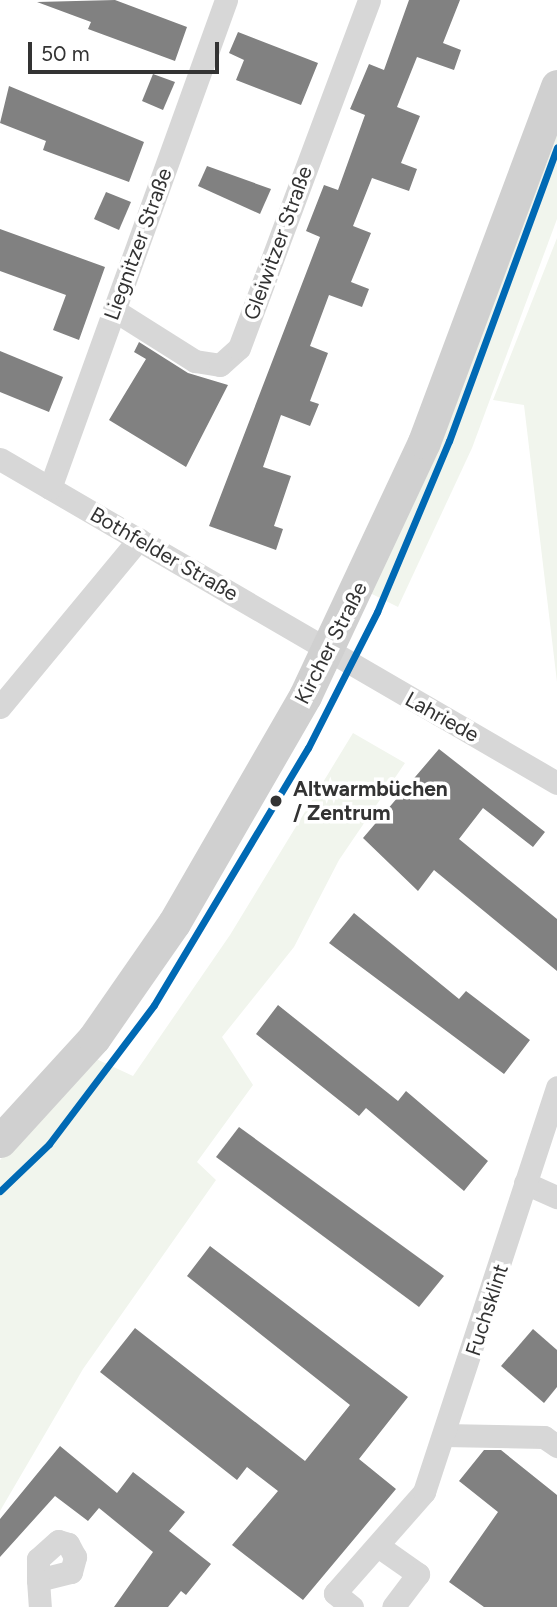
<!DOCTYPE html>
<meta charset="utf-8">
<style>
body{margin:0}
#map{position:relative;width:557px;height:1607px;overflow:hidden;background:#fff;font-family:Figtree,sans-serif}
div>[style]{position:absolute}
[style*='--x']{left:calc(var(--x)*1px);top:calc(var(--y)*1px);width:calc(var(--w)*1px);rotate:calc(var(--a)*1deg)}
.green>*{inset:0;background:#f1f5ed}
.building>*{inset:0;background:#818181}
.minor>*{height:23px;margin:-11.5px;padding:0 11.5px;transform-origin:11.5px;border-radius:11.5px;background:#d7d7d7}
.secondary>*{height:33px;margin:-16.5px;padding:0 16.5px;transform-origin:16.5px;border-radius:16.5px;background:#d0d0d0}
.tram-1>*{height:7px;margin:-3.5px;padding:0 3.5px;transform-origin:3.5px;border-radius:3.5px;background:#0069b4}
.dots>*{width:19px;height:19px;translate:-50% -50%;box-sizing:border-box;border:4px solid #fff;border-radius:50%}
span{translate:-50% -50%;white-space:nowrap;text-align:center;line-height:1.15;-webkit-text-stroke:7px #fff;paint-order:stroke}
.street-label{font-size:21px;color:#333}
.stop-label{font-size:21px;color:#333;font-weight:700}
.left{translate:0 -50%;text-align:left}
.scale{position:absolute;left:28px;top:42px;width:191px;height:32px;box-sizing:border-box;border:4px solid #333;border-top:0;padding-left:9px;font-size:21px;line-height:24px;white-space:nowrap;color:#333;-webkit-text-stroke:5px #fff;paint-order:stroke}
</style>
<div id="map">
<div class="green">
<i style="clip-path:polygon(557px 129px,557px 219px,472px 448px,398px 607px,370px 593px)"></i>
<i style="clip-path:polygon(557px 238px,557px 682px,524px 405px,493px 400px)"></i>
<i style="clip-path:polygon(353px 733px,405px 763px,339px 860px,294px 947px,222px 1037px,253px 1085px,197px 1162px,216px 1180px,83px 1369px,0 1511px,0 1160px,92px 1057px,133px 1076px,230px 935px)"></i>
</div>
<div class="building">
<i style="clip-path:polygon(115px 0,187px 27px,175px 61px,88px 29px,91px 22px,37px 2px)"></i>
<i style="clip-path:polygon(409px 0,460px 0,443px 43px,461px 50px,454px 70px,417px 57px,397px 107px,420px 116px,401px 163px,417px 169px,409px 191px,372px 178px,353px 226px,371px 233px,351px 282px,369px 289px,362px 307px,329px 295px,310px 346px,328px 353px,310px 401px,319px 404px,310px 426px,281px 415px,263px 467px,291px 476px,274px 526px,283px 529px,276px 550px,209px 526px,320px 237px,306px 231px,324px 185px,338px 190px,365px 115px,350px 109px,369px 64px,384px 70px)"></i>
<i style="clip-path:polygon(238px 32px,318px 63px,301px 105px,236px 80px,244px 60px,229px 53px)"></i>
<i style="clip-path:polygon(153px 74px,175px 82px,163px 110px,142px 101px)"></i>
<i style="clip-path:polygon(9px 86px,144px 142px,129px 182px,43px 150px,46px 141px,0 123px)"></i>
<i style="clip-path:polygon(207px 166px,271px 189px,260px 214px,198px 186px)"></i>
<i style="clip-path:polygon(106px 192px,131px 202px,119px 230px,94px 219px)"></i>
<i style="clip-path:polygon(0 229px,105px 267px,79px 340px,53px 330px,66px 295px,0 271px)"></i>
<i style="clip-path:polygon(139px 342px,188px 373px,228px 385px,186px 467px,109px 420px,146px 359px,134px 352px)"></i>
<i style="clip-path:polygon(0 351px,63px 377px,49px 412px,0 392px)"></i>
<i style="clip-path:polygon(439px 749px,545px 832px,533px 847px,483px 808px,459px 839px,557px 919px,557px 971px,434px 870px,418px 891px,363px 838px)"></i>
<i style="clip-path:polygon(354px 913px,459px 999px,466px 991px,530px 1040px,504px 1074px,329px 943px)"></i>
<i style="clip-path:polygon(278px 1005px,398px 1101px,406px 1091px,488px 1161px,464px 1191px,366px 1108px,359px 1116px,256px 1034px)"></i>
<i style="clip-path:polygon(239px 1127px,444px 1276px,419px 1307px,216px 1157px)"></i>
<i style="clip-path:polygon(210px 1246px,408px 1397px,359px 1459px,396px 1489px,303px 1600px,232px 1545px,278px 1491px,247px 1467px,237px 1480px,100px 1372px,135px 1328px,305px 1461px,350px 1405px,187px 1276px)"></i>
<i style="clip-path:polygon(533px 1329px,557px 1350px,557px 1387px,544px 1403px,501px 1366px)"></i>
<i style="clip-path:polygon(60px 1446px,117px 1493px,133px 1472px,185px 1512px,169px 1531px,211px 1564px,186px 1595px,181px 1591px,168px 1607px,114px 1607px,153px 1552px,99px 1508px,88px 1521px,55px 1496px,0 1557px,0 1519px)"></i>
<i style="clip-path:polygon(484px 1450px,501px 1450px,557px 1495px,557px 1607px,484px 1607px,449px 1582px,498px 1512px,459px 1481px)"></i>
</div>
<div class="minor">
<i style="--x:114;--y:310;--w:96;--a:32.2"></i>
<i style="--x:195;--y:361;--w:25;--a:9"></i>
<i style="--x:220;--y:365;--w:25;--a:-42"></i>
<i style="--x:239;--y:348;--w:371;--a:-69.5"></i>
<i style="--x:0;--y:459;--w:644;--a:30.19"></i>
<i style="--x:50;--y:488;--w:519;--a:-70.17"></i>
<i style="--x:0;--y:707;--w:218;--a:-50.4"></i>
<i style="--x:525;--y:1183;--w:35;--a:24"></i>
<i style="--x:444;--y:1435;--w:100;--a:1.1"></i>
<i style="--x:544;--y:1437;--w:16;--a:35"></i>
<i style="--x:378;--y:1546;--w:49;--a:35"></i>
<i style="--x:418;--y:1574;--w:41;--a:127.1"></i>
<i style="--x:38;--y:1580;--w:34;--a:-14"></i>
<i style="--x:71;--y:1572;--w:16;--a:-75"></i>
<i style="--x:75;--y:1557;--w:15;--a:-118"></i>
<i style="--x:68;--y:1544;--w:10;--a:-163"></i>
<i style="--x:58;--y:1541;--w:27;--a:138"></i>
<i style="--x:38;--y:1559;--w:21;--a:90"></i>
<i style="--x:38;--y:1580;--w:27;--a:86"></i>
<i style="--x:352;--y:1607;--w:22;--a:-141"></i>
<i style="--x:335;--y:1593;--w:135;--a:-48.6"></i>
<i style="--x:424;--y:1492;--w:426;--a:-71.8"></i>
</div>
<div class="secondary">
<i style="--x:0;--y:1141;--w:139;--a:-47.6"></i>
<i style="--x:94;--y:1038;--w:140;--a:-55.2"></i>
<i style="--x:174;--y:923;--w:262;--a:-60"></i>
<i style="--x:305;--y:696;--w:280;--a:-64.9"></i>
<i style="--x:424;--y:442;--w:380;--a:-69.5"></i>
</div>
<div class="tram-1">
<i style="--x:0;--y:1191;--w:68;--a:-43.8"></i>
<i style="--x:49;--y:1144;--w:174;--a:-52.9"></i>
<i style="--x:154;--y:1005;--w:300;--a:-59.1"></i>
<i style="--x:308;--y:748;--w:153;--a:-63.1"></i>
<i style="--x:377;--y:612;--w:186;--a:-67.2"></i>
<i style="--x:449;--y:441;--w:313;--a:-69.8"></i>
</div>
<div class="dots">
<i style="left:276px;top:801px;background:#333"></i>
</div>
<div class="street-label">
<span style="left:278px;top:243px;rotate:-70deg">Gleiwitzer Straße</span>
<span style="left:138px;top:244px;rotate:-70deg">Liegnitzer Straße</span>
<span style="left:164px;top:554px;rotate:30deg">Bothfelder Straße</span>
<span style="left:331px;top:643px;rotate:-63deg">Kircher Straße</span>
<span style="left:442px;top:717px;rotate:29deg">Lahriede</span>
<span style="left:487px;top:1310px;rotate:-72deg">Fuchsklint</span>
</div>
<div class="stop-label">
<span class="left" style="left:293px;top:801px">Altwarmbüchen<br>/ Zentrum</span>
</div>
<div class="scale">50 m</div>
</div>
